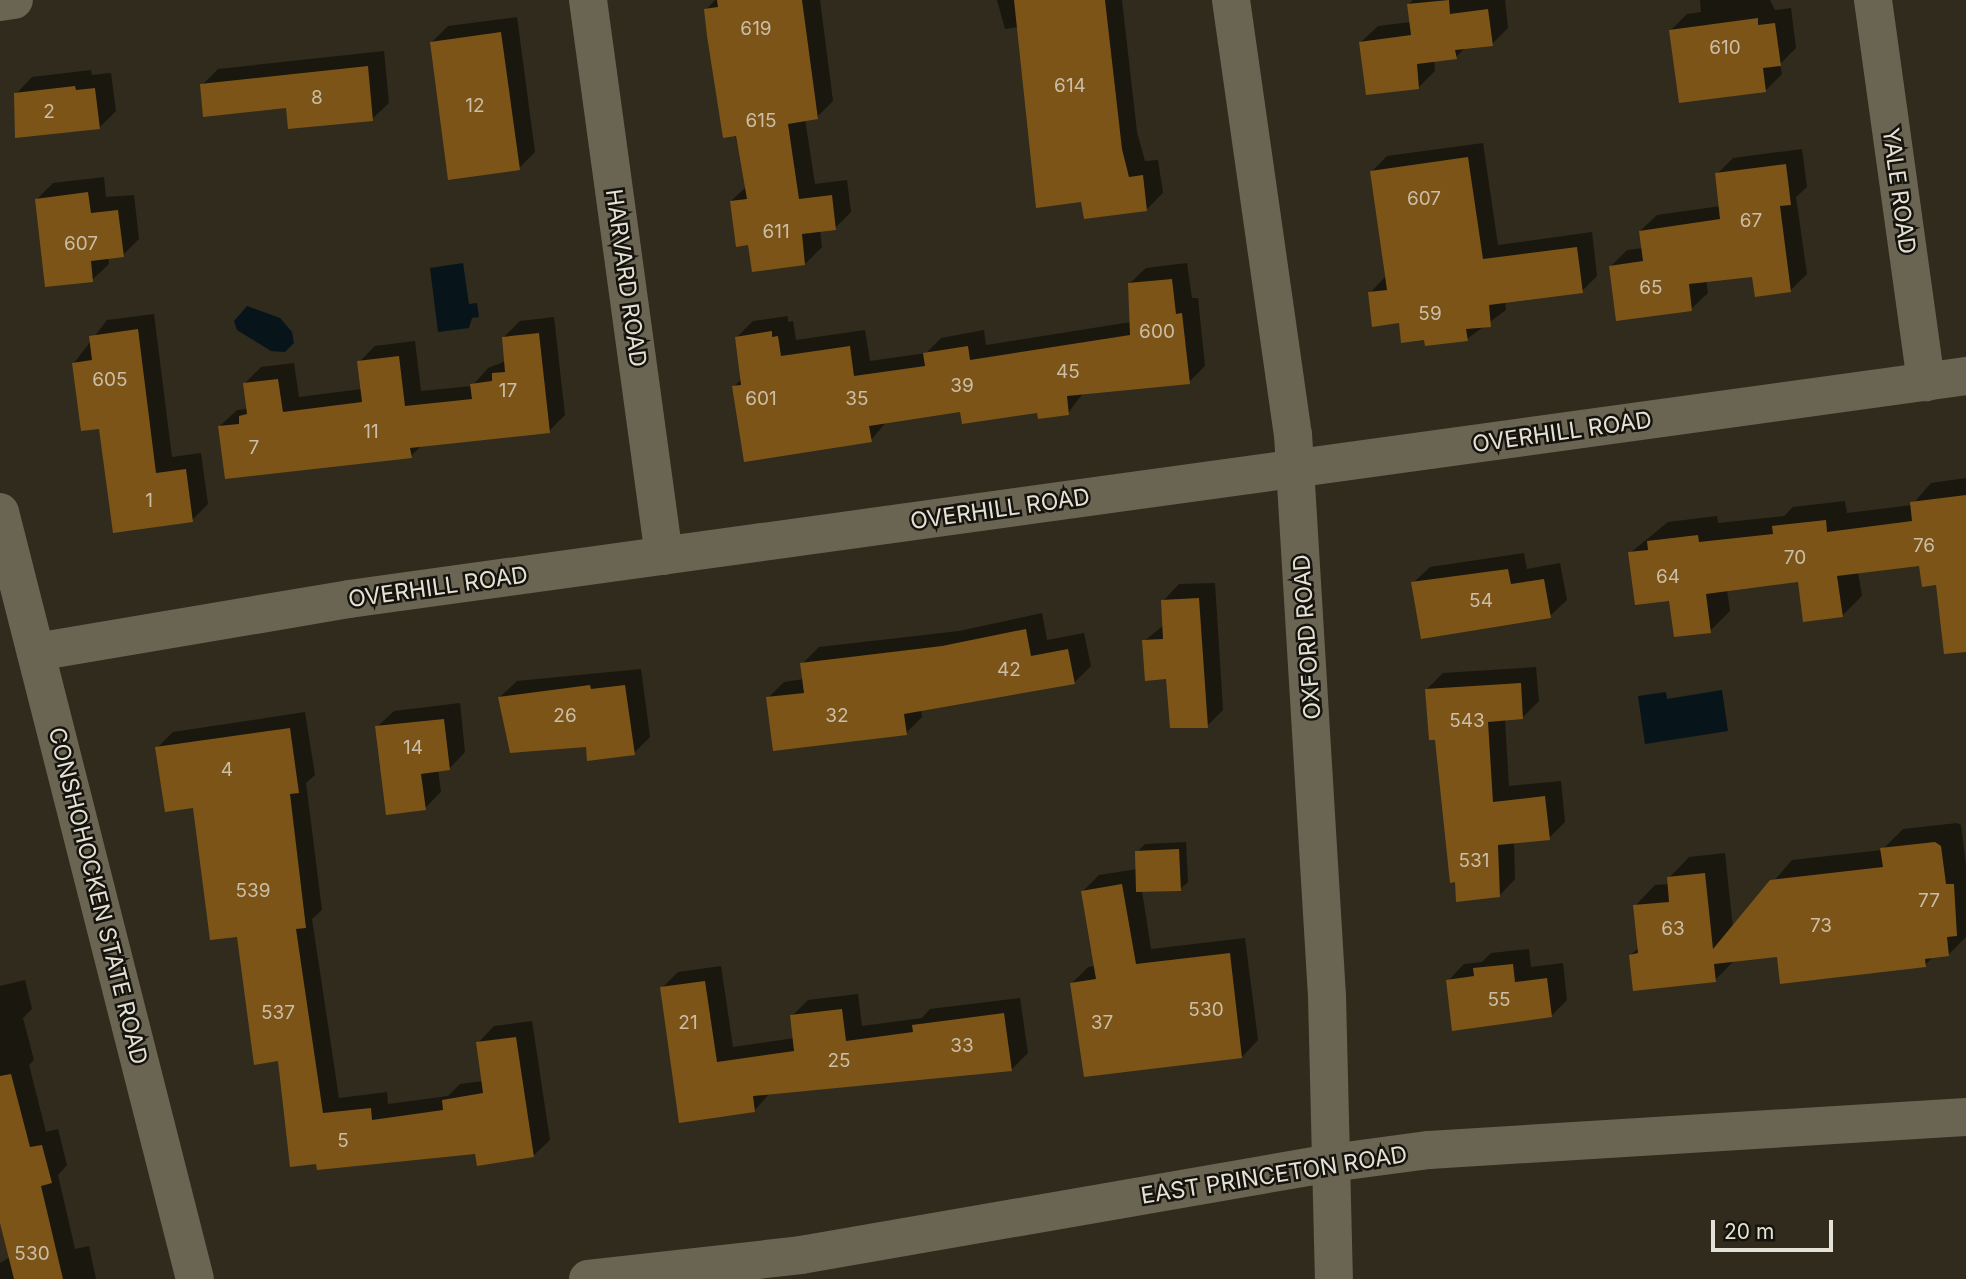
<!DOCTYPE html>
<style>
body{margin:0}
#map{position:relative;width:1966px;height:1279px;overflow:hidden;background:#302b1c;font-family:Inter,sans-serif}
div>[style]{position:absolute}
[style*='--x']{left:calc(var(--x)*1px);top:calc(var(--y)*1px);width:calc(var(--w)*1px);rotate:calc(var(--a)*1deg)}
.water>*{inset:0;background:#07151a}
.shadow>*{inset:0;background:#0007}
.building>*{inset:0;background:#7d5417}
.street>*{height:38px;margin:-19px;padding:0 19px;transform-origin:19px;border-radius:19px;background:#6a6453}
.secondary>*{height:38px;margin:-19px;padding:0 19px;transform-origin:19px;border-radius:19px;background:#6a6453}
span{translate:-50% -50%;white-space:nowrap;text-align:center;line-height:1.15;-webkit-text-stroke:5px #16130d;paint-order:stroke}
.number-label{font-size:19px;color:#cabea7}
.number-label span{-webkit-text-stroke-width:0}
.street-label{font-size:23px;color:#e4e1d7}
.scale{position:absolute;left:1711px;top:1220px;width:122px;height:32px;box-sizing:border-box;border:4px solid #e4e1d7;border-top:0;padding-left:9px;font-size:21px;line-height:24px;white-space:nowrap;color:#e4e1d7;-webkit-text-stroke:5px #16130d;paint-order:stroke}
</style>
<div id="map">
<div class="water">
<i style="clip-path:polygon(463px 263px,469px 304px,477px 303px,479px 317px,472px 318px,469px 328px,438px 332px,430px 268px)"></i>
<i style="clip-path:polygon(247px 306px,280px 318px,292px 332px,294px 343px,285px 352px,271px 351px,237px 330px,234px 321px)"></i>
<i style="clip-path:polygon(1722px 690px,1728px 731px,1645px 744px,1638px 696px,1666px 692px,1667px 699px)"></i>
</div>
<div class="shadow">
<i style="clip-path:polygon(715px 0,820px 0,833px 101px,817px 117px,805px 119px,815px 184px,847px 180px,851px 212px,835px 228px,820px 230px,822px 247px,806px 263px,753px 270px,750px 243px,731px 201px,747px 186px,706px 10px)"></i>
<i style="clip-path:polygon(997px 0,1122px 0,1137px 132px,1145px 161px,1158px 160px,1163px 193px,1147px 209px,1083px 200px,1038px 206px,1018px 27px,1005px 29px)"></i>
<i style="clip-path:polygon(1413px 0,1505px 0,1508px 28px,1492px 44px,1466px 47px,1456px 57px,1434px 60px,1435px 71px,1419px 87px,1361px 42px,1378px 26px,1411px 22px,1409px 4px)"></i>
<i style="clip-path:polygon(1700px 0,1770px 0,1775px 10px,1791px 8px,1796px 48px,1780px 64px,1782px 74px,1766px 90px,1671px 30px,1687px 14px,1701px 12px)"></i>
<i style="clip-path:polygon(517px 17px,535px 152px,519px 168px,431px 43px,448px 26px)"></i>
<i style="clip-path:polygon(384px 51px,389px 103px,372px 119px,287px 106px,202px 85px,218px 69px)"></i>
<i style="clip-path:polygon(91px 70px,92px 75px,111px 73px,116px 111px,100px 127px,16px 94px,32px 77px)"></i>
<i style="clip-path:polygon(1483px 143px,1498px 245px,1592px 232px,1597px 276px,1582px 291px,1505px 301px,1506px 310px,1467px 339px,1426px 338px,1370px 293px,1385px 277px,1372px 171px,1387px 156px)"></i>
<i style="clip-path:polygon(1802px 149px,1807px 187px,1796px 197px,1807px 274px,1790px 291px,1754px 276px,1706px 280px,1708px 293px,1691px 309px,1611px 266px,1627px 250px,1643px 248px,1640px 231px,1657px 215px,1721px 206px,1717px 174px,1733px 158px)"></i>
<i style="clip-path:polygon(104px 177px,106px 197px,134px 195px,139px 239px,123px 255px,108px 257px,109px 264px,92px 280px,37px 199px,53px 183px)"></i>
<i style="clip-path:polygon(1187px 263px,1192px 298px,1198px 298px,1205px 366px,1189px 382px,1084px 392px,1068px 413px,962px 410px,887px 421px,871px 440px,734px 387px,742px 378px,736px 338px,753px 321px,788px 316px,788px 322px,793px 321px,796px 340px,865px 330px,870px 361px,926px 353px,941px 338px,984px 330px,986px 345px,1131px 322px,1129px 284px,1146px 268px)"></i>
<i style="clip-path:polygon(154px 314px,172px 457px,201px 453px,208px 504px,192px 520px,100px 427px,74px 363px,107px 320px)"></i>
<i style="clip-path:polygon(554px 317px,565px 415px,549px 431px,422px 445px,411px 456px,220px 426px,237px 410px,248px 409px,245px 383px,261px 367px,294px 363px,299px 397px,362px 389px,359px 362px,375px 346px,415px 341px,421px 391px,472px 386px,488px 368px,506px 361px,503px 338px,520px 321px)"></i>
<i style="clip-path:polygon(1966px 478px,1966px 579px,1920px 565px,1858px 572px,1862px 596px,1842px 616px,1800px 580px,1727px 590px,1730px 611px,1710px 631px,1671px 599px,1630px 553px,1668px 522px,1717px 516px,1718px 523px,1784px 516px,1793px 507px,1845px 501px,1847px 513px,1912px 505px,1931px 483px)"></i>
<i style="clip-path:polygon(1524px 553px,1527px 569px,1560px 563px,1567px 600px,1550px 616px,1413px 583px,1430px 567px)"></i>
<i style="clip-path:polygon(1215px 583px,1223px 710px,1207px 726px,1144px 641px,1164px 625px,1163px 601px,1179px 584px)"></i>
<i style="clip-path:polygon(1042px 613px,1047px 640px,1084px 633px,1091px 666px,1074px 683px,921px 709px,922px 717px,906px 733px,768px 698px,784px 682px,804px 679px,802px 664px,819px 647px,959px 631px)"></i>
<i style="clip-path:polygon(1536px 667px,1539px 701px,1522px 718px,1505px 719px,1509px 786px,1561px 781px,1565px 822px,1549px 838px,1514px 842px,1515px 879px,1499px 896px,1437px 738px,1427px 689px,1443px 673px)"></i>
<i style="clip-path:polygon(641px 669px,650px 737px,634px 753px,587px 745px,500px 697px,517px 681px)"></i>
<i style="clip-path:polygon(460px 703px,465px 752px,449px 769px,438px 770px,441px 792px,425px 808px,377px 727px,394px 711px)"></i>
<i style="clip-path:polygon(305px 712px,315px 775px,306px 783px,322px 910px,312px 919px,339px 1098px,387px 1092px,388px 1104px,448px 1096px,460px 1084px,483px 1081px,478px 1043px,494px 1026px,532px 1021px,550px 1140px,533px 1156px,477px 1153px,319px 1168px,195px 806px,157px 748px,173px 732px)"></i>
<i style="clip-path:polygon(1957px 823px,1961px 825px,1966px 865px,1966px 937px,1948px 955px,1934px 956px,1925px 965px,1779px 955px,1736px 959px,1715px 980px,1631px 955px,1639px 947px,1635px 906px,1655px 885px,1669px 884px,1669px 878px,1689px 857px,1725px 853px,1733px 928px,1792px 860px,1882px 850px,1903px 829px)"></i>
<i style="clip-path:polygon(1186px 842px,1188px 882px,1180px 889px,1142px 891px,1151px 949px,1245px 938px,1258px 1040px,1242px 1057px,1072px 983px,1088px 967px,1096px 966px,1083px 891px,1099px 875px,1138px 869px,1137px 852px,1145px 844px)"></i>
<i style="clip-path:polygon(1529px 949px,1531px 967px,1563px 963px,1567px 1000px,1551px 1016px,1448px 981px,1464px 964px,1482px 962px,1491px 953px)"></i>
<i style="clip-path:polygon(721px 966px,733px 1047px,795px 1038px,792px 1016px,808px 1000px,858px 994px,862px 1026px,922px 1018px,930px 1009px,1020px 998px,1028px 1053px,1011px 1070px,770px 1093px,754px 1111px,681px 1121px,662px 988px,678px 972px)"></i>
<i style="clip-path:polygon(25px 980px,32px 1009px,23px 1018px,34px 1060px,29px 1065px,46px 1132px,58px 1129px,67px 1165px,58px 1175px,75px 1249px,89px 1246px,96px 1279px,0 1279px,0 1263px,10px 1257px,0 1216px,0 986px)"></i>
</div>
<div class="building">
<i style="clip-path:polygon(717px 0,802px 0,818px 119px,788px 124px,799px 199px,832px 195px,836px 230px,802px 234px,805px 265px,752px 272px,748px 245px,736px 247px,730px 201px,747px 199px,736px 136px,723px 138px,707px 36px,704px 9px,718px 7px)"></i>
<i style="clip-path:polygon(1014px 0,1105px 0,1122px 149px,1129px 177px,1143px 175px,1147px 211px,1084px 219px,1081px 202px,1036px 208px)"></i>
<i style="clip-path:polygon(1449px 0,1450px 14px,1488px 9px,1493px 46px,1455px 50px,1457px 59px,1417px 64px,1419px 89px,1366px 95px,1359px 42px,1411px 35px,1407px 4px)"></i>
<i style="clip-path:polygon(1758px 18px,1758px 25px,1775px 23px,1781px 66px,1763px 68px,1766px 92px,1679px 103px,1669px 30px)"></i>
<i style="clip-path:polygon(501px 32px,520px 170px,448px 180px,430px 42px)"></i>
<i style="clip-path:polygon(368px 66px,373px 121px,288px 129px,286px 108px,203px 117px,200px 84px)"></i>
<i style="clip-path:polygon(75px 86px,76px 90px,95px 88px,100px 129px,15px 138px,14px 93px)"></i>
<i style="clip-path:polygon(1468px 157px,1483px 259px,1577px 247px,1583px 293px,1489px 305px,1491px 327px,1466px 329px,1468px 341px,1425px 346px,1424px 340px,1401px 343px,1399px 323px,1372px 327px,1368px 292px,1387px 290px,1370px 171px)"></i>
<i style="clip-path:polygon(1786px 164px,1791px 205px,1780px 206px,1791px 292px,1755px 297px,1752px 277px,1689px 284px,1692px 311px,1616px 321px,1609px 266px,1643px 261px,1639px 231px,1720px 219px,1715px 173px)"></i>
<i style="clip-path:polygon(88px 192px,91px 213px,118px 210px,124px 257px,91px 261px,93px 282px,45px 287px,35px 199px)"></i>
<i style="clip-path:polygon(1172px 279px,1176px 314px,1182px 313px,1190px 384px,1067px 396px,1069px 415px,1038px 419px,1037px 413px,962px 424px,960px 412px,869px 426px,872px 442px,744px 462px,732px 386px,741px 385px,735px 337px,772px 331px,772px 337px,778px 336px,781px 356px,850px 346px,854px 376px,925px 366px,923px 353px,968px 346px,970px 360px,1130px 335px,1128px 283px)"></i>
<i style="clip-path:polygon(138px 329px,156px 473px,186px 469px,193px 522px,113px 533px,99px 429px,81px 431px,72px 363px,92px 360px,89px 336px)"></i>
<i style="clip-path:polygon(539px 333px,550px 433px,410px 448px,412px 458px,225px 479px,218px 426px,239px 424px,239px 416px,247px 414px,243px 383px,278px 379px,283px 412px,362px 402px,357px 361px,399px 356px,405px 406px,472px 399px,470px 384px,492px 381px,492px 373px,505px 372px,502px 337px)"></i>
<i style="clip-path:polygon(1966px 495px,1966px 652px,1944px 654px,1936px 585px,1922px 587px,1919px 566px,1837px 576px,1843px 617px,1803px 622px,1798px 582px,1706px 594px,1711px 633px,1674px 637px,1669px 601px,1635px 605px,1628px 552px,1648px 550px,1647px 541px,1698px 535px,1699px 542px,1773px 534px,1772px 526px,1826px 520px,1827px 532px,1912px 521px,1910px 502px)"></i>
<i style="clip-path:polygon(1508px 569px,1511px 584px,1544px 579px,1551px 618px,1421px 639px,1411px 582px)"></i>
<i style="clip-path:polygon(1199px 598px,1208px 728px,1170px 728px,1166px 679px,1145px 681px,1142px 640px,1163px 639px,1161px 600px)"></i>
<i style="clip-path:polygon(1026px 629px,1031px 656px,1068px 649px,1075px 684px,904px 714px,907px 735px,773px 751px,766px 697px,804px 693px,800px 663px,942px 646px)"></i>
<i style="clip-path:polygon(1521px 683px,1523px 719px,1488px 722px,1493px 802px,1545px 796px,1550px 840px,1498px 845px,1500px 897px,1456px 902px,1455px 882px,1450px 883px,1435px 740px,1429px 740px,1425px 689px)"></i>
<i style="clip-path:polygon(590px 685px,591px 689px,625px 685px,635px 755px,587px 761px,586px 747px,510px 753px,498px 697px)"></i>
<i style="clip-path:polygon(444px 719px,450px 770px,421px 774px,426px 810px,386px 815px,375px 726px)"></i>
<i style="clip-path:polygon(290px 728px,299px 793px,290px 794px,306px 928px,296px 929px,323px 1113px,371px 1108px,372px 1120px,443px 1110px,442px 1100px,483px 1093px,476px 1042px,516px 1037px,534px 1157px,477px 1166px,475px 1154px,317px 1170px,316px 1164px,290px 1167px,278px 1061px,254px 1065px,237px 937px,210px 940px,193px 808px,165px 812px,155px 747px)"></i>
<i style="clip-path:polygon(1935px 842px,1941px 846px,1946px 884px,1954px 884px,1957px 936px,1947px 937px,1949px 956px,1925px 959px,1926px 967px,1780px 984px,1777px 957px,1714px 964px,1716px 982px,1633px 991px,1629px 955px,1638px 953px,1633px 905px,1669px 902px,1667px 877px,1705px 873px,1713px 949px,1770px 880px,1883px 867px,1880px 848px)"></i>
<i style="clip-path:polygon(1179px 849px,1181px 891px,1136px 892px,1135px 851px)"></i>
<i style="clip-path:polygon(1122px 884px,1136px 964px,1230px 953px,1242px 1058px,1084px 1077px,1070px 983px,1096px 979px,1081px 891px)"></i>
<i style="clip-path:polygon(1513px 964px,1515px 982px,1547px 978px,1552px 1017px,1452px 1031px,1446px 980px,1474px 976px,1473px 968px)"></i>
<i style="clip-path:polygon(705px 981px,717px 1062px,794px 1051px,790px 1015px,842px 1009px,846px 1041px,913px 1032px,912px 1025px,1004px 1013px,1012px 1071px,753px 1096px,755px 1112px,679px 1123px,660px 987px)"></i>
<i style="clip-path:polygon(11px 1074px,30px 1147px,42px 1145px,52px 1183px,41px 1186px,63px 1279px,14px 1279px,0 1223px,0 1076px)"></i>
</div>
<div class="street">
<i style="--x:588;--y:0;--w:561;--a:82.22"></i>
<i style="--x:1231;--y:0;--w:438;--a:81.9"></i>
<i style="--x:1293;--y:434;--w:563;--a:86.54"></i>
<i style="--x:1327;--y:996;--w:283;--a:88.6"></i>
<i style="--x:1873;--y:0;--w:386;--a:82.1"></i>
<i style="--x:0;--y:2;--w:14;--a:-8"></i>
<i style="--x:36;--y:652;--w:317;--a:-9.6"></i>
<i style="--x:349;--y:599;--w:1632;--a:-7.85"></i>
<i style="--x:588;--y:1279;--w:214;--a:-6.4"></i>
<i style="--x:801;--y:1255;--w:538;--a:-9.85"></i>
<i style="--x:1331;--y:1163;--w:99;--a:-7.6"></i>
<i style="--x:1429;--y:1150;--w:538;--a:-3.52"></i>
</div>
<div class="secondary">
<i style="--x:0;--y:512;--w:791;--a:75.74"></i>
</div>
<div class="number-label">
<span style="left:756px;top:29px">619</span>
<span style="left:1725px;top:48px">610</span>
<span style="left:1070px;top:86px">614</span>
<span style="left:317px;top:98px">8</span>
<span style="left:475px;top:106px">12</span>
<span style="left:49px;top:112px">2</span>
<span style="left:761px;top:121px">615</span>
<span style="left:1424px;top:199px">607</span>
<span style="left:1751px;top:221px">67</span>
<span style="left:776px;top:232px">611</span>
<span style="left:81px;top:244px">607</span>
<span style="left:1651px;top:288px">65</span>
<span style="left:1430px;top:314px">59</span>
<span style="left:1157px;top:332px">600</span>
<span style="left:1068px;top:372px">45</span>
<span style="left:110px;top:380px">605</span>
<span style="left:962px;top:386px">39</span>
<span style="left:508px;top:391px">17</span>
<span style="left:761px;top:399px">601</span>
<span style="left:857px;top:399px">35</span>
<span style="left:371px;top:432px">11</span>
<span style="left:254px;top:448px">7</span>
<span style="left:149px;top:501px">1</span>
<span style="left:1924px;top:546px">76</span>
<span style="left:1795px;top:558px">70</span>
<span style="left:1668px;top:577px">64</span>
<span style="left:1481px;top:601px">54</span>
<span style="left:1009px;top:670px">42</span>
<span style="left:565px;top:716px">26</span>
<span style="left:837px;top:716px">32</span>
<span style="left:1467px;top:721px">543</span>
<span style="left:413px;top:748px">14</span>
<span style="left:227px;top:770px">4</span>
<span style="left:1474px;top:861px">531</span>
<span style="left:253px;top:891px">539</span>
<span style="left:1929px;top:901px">77</span>
<span style="left:1821px;top:926px">73</span>
<span style="left:1673px;top:929px">63</span>
<span style="left:1499px;top:1000px">55</span>
<span style="left:1206px;top:1010px">530</span>
<span style="left:278px;top:1013px">537</span>
<span style="left:688px;top:1023px">21</span>
<span style="left:1102px;top:1023px">37</span>
<span style="left:962px;top:1046px">33</span>
<span style="left:839px;top:1061px">25</span>
<span style="left:343px;top:1141px">5</span>
<span style="left:32px;top:1254px">530</span>
</div>
<div class="street-label">
<span style="left:1899px;top:191px;rotate:82deg">YALE ROAD</span>
<span style="left:626px;top:278px;rotate:82deg">HARVARD ROAD</span>
<span style="left:1562px;top:432px;rotate:-8deg">OVERHILL ROAD</span>
<span style="left:1000px;top:509px;rotate:-8deg">OVERHILL ROAD</span>
<span style="left:438px;top:587px;rotate:-8deg">OVERHILL ROAD</span>
<span style="left:1307px;top:637px;rotate:-94deg">OXFORD ROAD</span>
<span style="left:98px;top:896px;rotate:76deg">CONSHOHOCKEN STATE ROAD</span>
<span style="left:1274px;top:1175px;rotate:-9deg">EAST PRINCETON ROAD</span>
</div>
<div class="scale">20 m</div>
</div>
